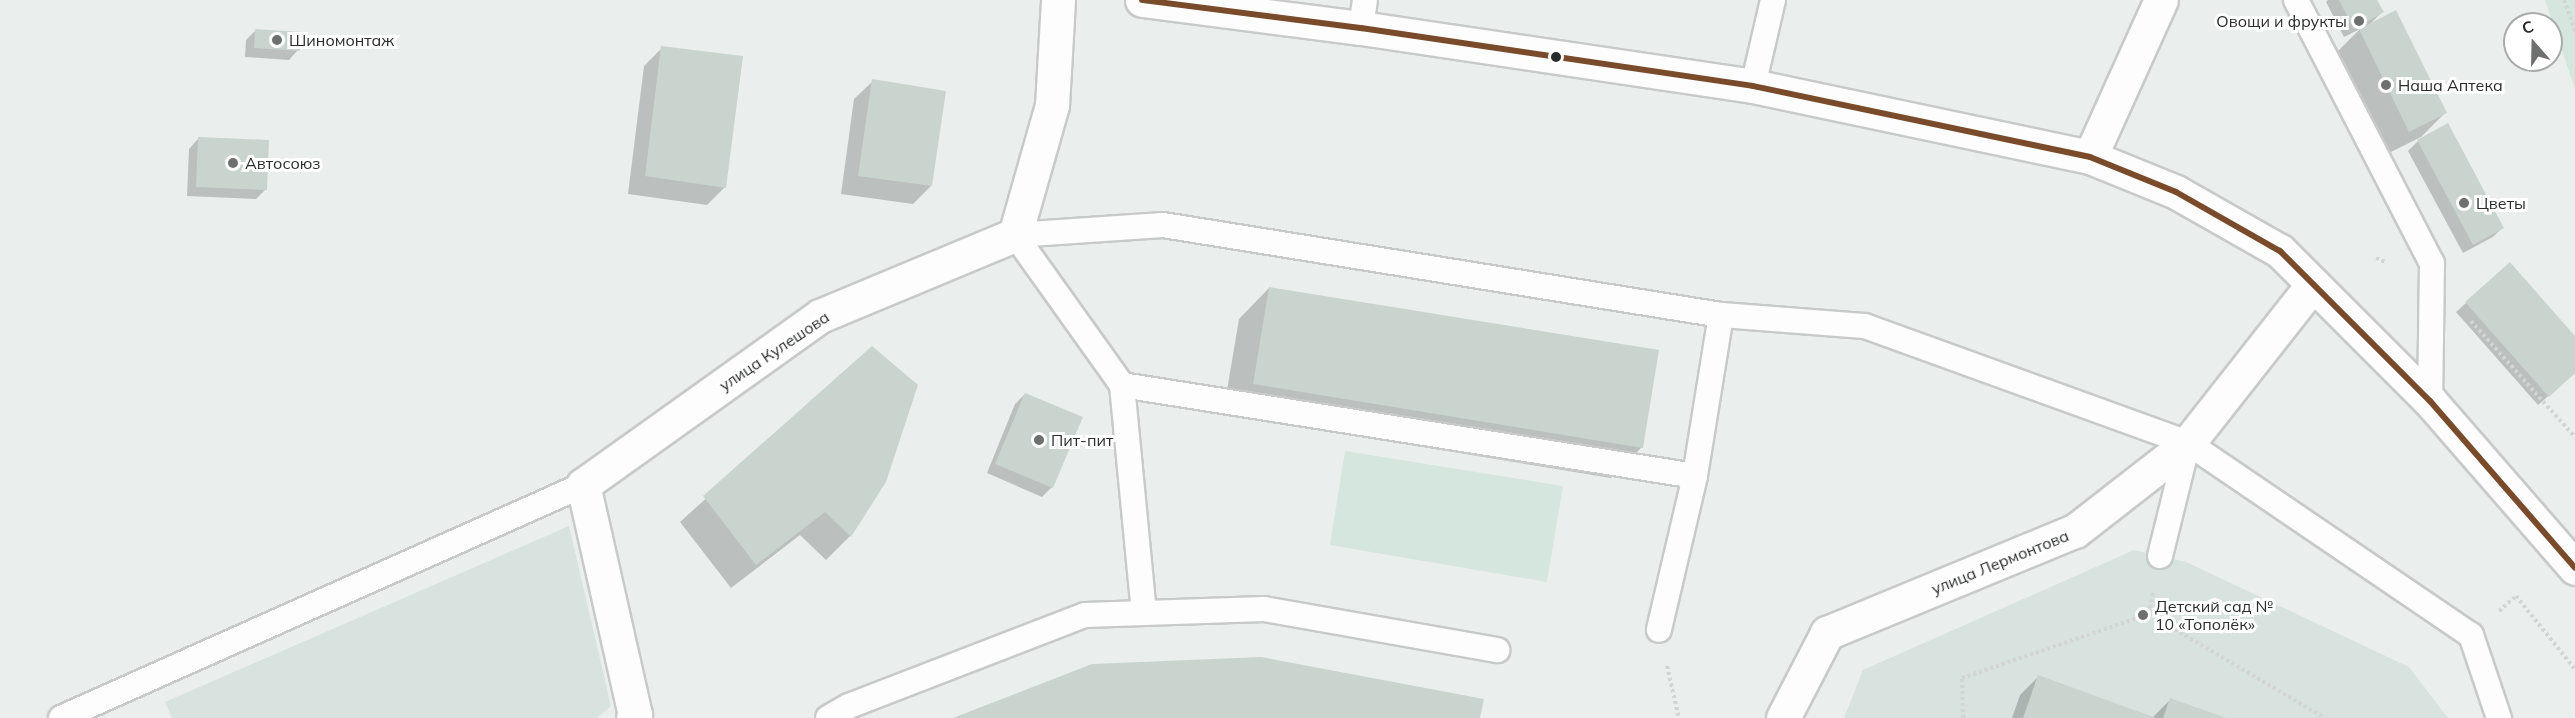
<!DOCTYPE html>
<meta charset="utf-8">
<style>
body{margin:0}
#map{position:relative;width:2575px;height:718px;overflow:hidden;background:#eaefed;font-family:Mulish,sans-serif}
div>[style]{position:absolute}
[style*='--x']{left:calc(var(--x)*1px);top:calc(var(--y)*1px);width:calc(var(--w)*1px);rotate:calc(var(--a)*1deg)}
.built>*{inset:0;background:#d8e2de}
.green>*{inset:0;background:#d5e6de}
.shadow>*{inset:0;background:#0003}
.building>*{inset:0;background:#cad4cf}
.path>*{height:4px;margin-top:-2px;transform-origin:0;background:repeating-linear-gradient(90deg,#d3d4d4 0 3px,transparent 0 6px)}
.roads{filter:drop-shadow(2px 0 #c7cac9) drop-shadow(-2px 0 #c7cac9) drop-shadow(0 2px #c7cac9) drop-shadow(0 -2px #c7cac9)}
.lane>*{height:24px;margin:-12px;padding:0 12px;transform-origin:12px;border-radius:12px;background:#fcfdfc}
.street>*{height:33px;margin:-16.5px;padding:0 16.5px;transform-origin:16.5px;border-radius:16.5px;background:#fcfdfc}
.secondary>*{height:33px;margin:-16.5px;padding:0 16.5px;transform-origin:16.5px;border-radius:16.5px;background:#fcfdfc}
.bus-1>*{height:6px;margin:-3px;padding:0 3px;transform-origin:3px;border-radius:3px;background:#7a4b2a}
.dots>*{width:16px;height:16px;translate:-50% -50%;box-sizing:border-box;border:3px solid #fff;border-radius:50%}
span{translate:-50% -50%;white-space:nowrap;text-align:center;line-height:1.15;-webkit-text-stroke:6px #fff;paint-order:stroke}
.poi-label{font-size:16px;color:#292c2b}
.right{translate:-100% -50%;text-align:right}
.left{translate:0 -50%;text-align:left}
.street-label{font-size:16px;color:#292c2b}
.north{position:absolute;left:2503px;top:12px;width:60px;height:60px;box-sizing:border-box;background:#fff;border:2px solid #a9abaa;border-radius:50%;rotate:340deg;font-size:16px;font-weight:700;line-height:24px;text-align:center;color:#292c2b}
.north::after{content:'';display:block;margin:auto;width:21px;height:27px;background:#6d706f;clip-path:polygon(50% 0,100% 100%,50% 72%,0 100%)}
</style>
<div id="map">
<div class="built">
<i style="clip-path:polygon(569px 526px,611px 706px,597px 718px,172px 718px,165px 702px)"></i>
<i style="clip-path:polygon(2134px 550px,2186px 562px,2409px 667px,2448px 718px,1844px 718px,1863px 670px)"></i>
</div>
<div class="green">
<i style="clip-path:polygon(2545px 0,2575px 0,2575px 89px)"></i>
<i style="clip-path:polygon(1345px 451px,1563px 486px,1547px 582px,1330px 545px)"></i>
</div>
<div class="shadow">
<i style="clip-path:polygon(2328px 0,2375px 0,2382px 12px,2370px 24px,2445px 113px,2421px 137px,2385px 155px,2335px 54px,2360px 29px,2344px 37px,2326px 2px)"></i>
<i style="clip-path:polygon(256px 30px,298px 50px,289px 60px,245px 57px,246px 40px)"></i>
<i style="clip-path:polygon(662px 48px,725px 187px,707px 205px,628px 194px,644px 66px)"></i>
<i style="clip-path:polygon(873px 81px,931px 186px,913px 204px,841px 194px,854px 99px)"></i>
<i style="clip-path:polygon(198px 139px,266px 189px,256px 199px,187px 196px,189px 149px)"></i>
<i style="clip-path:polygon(2418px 141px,2502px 228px,2493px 237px,2463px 253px,2408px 151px)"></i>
<i style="clip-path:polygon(1269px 288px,1642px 447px,1611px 478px,1223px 414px,1239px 319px)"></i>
<i style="clip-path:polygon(2466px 303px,2575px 339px,2575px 373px,2538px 405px,2456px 312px)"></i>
<i style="clip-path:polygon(872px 348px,884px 482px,850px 536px,826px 560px,800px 535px,731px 588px,680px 522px)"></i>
<i style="clip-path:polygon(1025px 394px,1052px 487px,1042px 497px,987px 473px,1015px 404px)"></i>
<i style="clip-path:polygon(2039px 676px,2152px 718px,2171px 699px,2222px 718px,2012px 718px,2020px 695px)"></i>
</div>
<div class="building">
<i style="clip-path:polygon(2339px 0,2377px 0,2384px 12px,2354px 29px)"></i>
<i style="clip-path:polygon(2396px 10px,2447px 113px,2409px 132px,2359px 29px)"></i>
<i style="clip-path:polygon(255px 29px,301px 32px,300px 51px,254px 48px)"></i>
<i style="clip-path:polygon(661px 46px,743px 56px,726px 188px,645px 176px)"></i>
<i style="clip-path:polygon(872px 79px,946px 91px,932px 186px,858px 176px)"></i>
<i style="clip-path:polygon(2448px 123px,2504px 228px,2473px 245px,2417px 140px)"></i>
<i style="clip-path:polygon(198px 137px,269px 140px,267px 190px,196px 187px)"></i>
<i style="clip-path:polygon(2510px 262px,2575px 336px,2575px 373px,2549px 397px,2465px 302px)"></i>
<i style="clip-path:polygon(1269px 287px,1659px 350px,1643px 448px,1253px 384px)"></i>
<i style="clip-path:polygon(872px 346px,918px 385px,886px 482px,851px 537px,825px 512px,756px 565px,703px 496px)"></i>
<i style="clip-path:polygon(1025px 393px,1083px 417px,1053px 488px,995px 464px)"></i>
<i style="clip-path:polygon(1261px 657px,1484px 699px,1480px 718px,953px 718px,1092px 664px)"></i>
<i style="clip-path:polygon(2038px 675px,2156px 718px,2023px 718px)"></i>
<i style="clip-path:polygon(2170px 698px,2226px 718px,2163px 718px)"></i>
</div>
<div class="path">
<i style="--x:2564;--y:0;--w:33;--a:70"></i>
<i style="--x:2376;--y:258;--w:12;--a:24"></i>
<i style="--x:2471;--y:321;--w:156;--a:48.1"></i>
<i style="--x:2499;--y:611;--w:23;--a:-41"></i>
<i style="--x:2516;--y:596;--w:94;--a:51.1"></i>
<i style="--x:2149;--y:614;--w:22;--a:-80"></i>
<i style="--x:1667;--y:666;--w:53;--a:77"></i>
<i style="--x:1963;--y:718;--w:40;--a:-91.4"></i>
<i style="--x:1962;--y:678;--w:198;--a:-18.9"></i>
<i style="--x:2149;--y:614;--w:204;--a:30.6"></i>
</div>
<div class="roads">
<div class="lane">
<i style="--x:2296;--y:0;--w:296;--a:62.7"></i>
<i style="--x:2432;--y:263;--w:138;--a:90.8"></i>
<i style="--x:1361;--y:28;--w:28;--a:-82"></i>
<i style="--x:1753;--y:86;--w:88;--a:-76.9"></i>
<i style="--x:1015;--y:235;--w:148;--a:-3.9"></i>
<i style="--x:1163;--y:225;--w:565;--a:9.16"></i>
<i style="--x:1721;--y:315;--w:163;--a:99.2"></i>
<i style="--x:1695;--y:476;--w:158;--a:103.2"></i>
<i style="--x:1015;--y:235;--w:184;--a:54.5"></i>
<i style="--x:1122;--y:385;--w:580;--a:9.02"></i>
<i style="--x:1721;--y:315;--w:144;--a:4.4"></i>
<i style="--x:1865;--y:326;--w:344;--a:19.9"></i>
<i style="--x:2188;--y:443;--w:342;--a:34.2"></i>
<i style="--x:2471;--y:635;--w:88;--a:71.4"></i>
<i style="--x:1122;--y:385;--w:229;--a:84.5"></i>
<i style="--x:2160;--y:556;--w:116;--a:-76.1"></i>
<i style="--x:61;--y:718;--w:572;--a:-24.05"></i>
<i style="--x:828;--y:718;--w:24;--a:-30"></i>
<i style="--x:849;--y:706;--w:253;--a:-21.1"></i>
<i style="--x:1085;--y:615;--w:179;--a:-1.9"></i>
<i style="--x:1264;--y:609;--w:237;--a:10"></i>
</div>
<div class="street">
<i style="--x:2090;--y:157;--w:172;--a:-65.7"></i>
<i style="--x:633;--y:718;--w:4;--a:-56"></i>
<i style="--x:635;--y:715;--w:236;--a:-102.7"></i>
<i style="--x:583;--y:485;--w:291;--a:-35.5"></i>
<i style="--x:820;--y:316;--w:211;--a:-22.6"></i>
<i style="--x:1015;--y:235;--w:135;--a:-74.1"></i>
<i style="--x:1052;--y:105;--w:105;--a:-86.7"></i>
<i style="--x:1783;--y:718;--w:96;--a:-62.6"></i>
<i style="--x:1827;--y:633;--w:268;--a:-22.4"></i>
<i style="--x:2075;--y:531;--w:143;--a:-37.9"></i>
<i style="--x:2188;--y:443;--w:202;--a:-51.8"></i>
</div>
<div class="secondary">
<i style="--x:1142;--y:0;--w:221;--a:7.3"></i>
<i style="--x:1361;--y:28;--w:396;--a:8.4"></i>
<i style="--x:1753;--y:86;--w:344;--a:11.9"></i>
<i style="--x:2090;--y:157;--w:93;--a:22.1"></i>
<i style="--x:2176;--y:192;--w:120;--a:29.6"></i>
<i style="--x:2280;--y:251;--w:212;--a:45"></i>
<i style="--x:2430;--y:401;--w:221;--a:49"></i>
</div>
</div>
<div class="bus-1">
<i style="--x:1142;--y:0;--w:221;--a:7.3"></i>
<i style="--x:1361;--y:28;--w:396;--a:8.4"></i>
<i style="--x:1753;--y:86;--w:344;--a:11.9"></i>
<i style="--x:2090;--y:157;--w:93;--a:22.1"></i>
<i style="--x:2176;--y:192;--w:120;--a:29.6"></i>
<i style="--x:2280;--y:251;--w:212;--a:45"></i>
<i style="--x:2430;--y:401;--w:221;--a:49"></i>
</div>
<div class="dots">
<i style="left:2359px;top:21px;background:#6d706f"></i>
<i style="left:277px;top:40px;background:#6d706f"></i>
<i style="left:1556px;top:57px;background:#292c2b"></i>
<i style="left:2386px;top:85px;background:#6d706f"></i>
<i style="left:233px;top:163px;background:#6d706f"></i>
<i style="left:2464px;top:203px;background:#6d706f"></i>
<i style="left:1039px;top:440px;background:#6d706f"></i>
<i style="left:2143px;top:615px;background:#6d706f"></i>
</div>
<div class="poi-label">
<span class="right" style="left:2347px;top:21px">Овощи и фрукты</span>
<span class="left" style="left:289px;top:40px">Шиномонтаж</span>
<span class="left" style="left:2398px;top:85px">Наша Аптека</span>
<span class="left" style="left:245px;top:163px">Автосоюз</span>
<span class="left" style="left:2476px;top:203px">Цветы</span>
<span class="left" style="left:1051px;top:440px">Пит-пит</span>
<span class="left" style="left:2155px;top:615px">Детский сад №<br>10 «Тополёк»</span>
</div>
<div class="street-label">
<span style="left:774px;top:351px;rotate:-34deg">улица Кулешова</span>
<span style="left:2000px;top:562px;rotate:-22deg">улица Лермонтова</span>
</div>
<div class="north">С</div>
</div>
